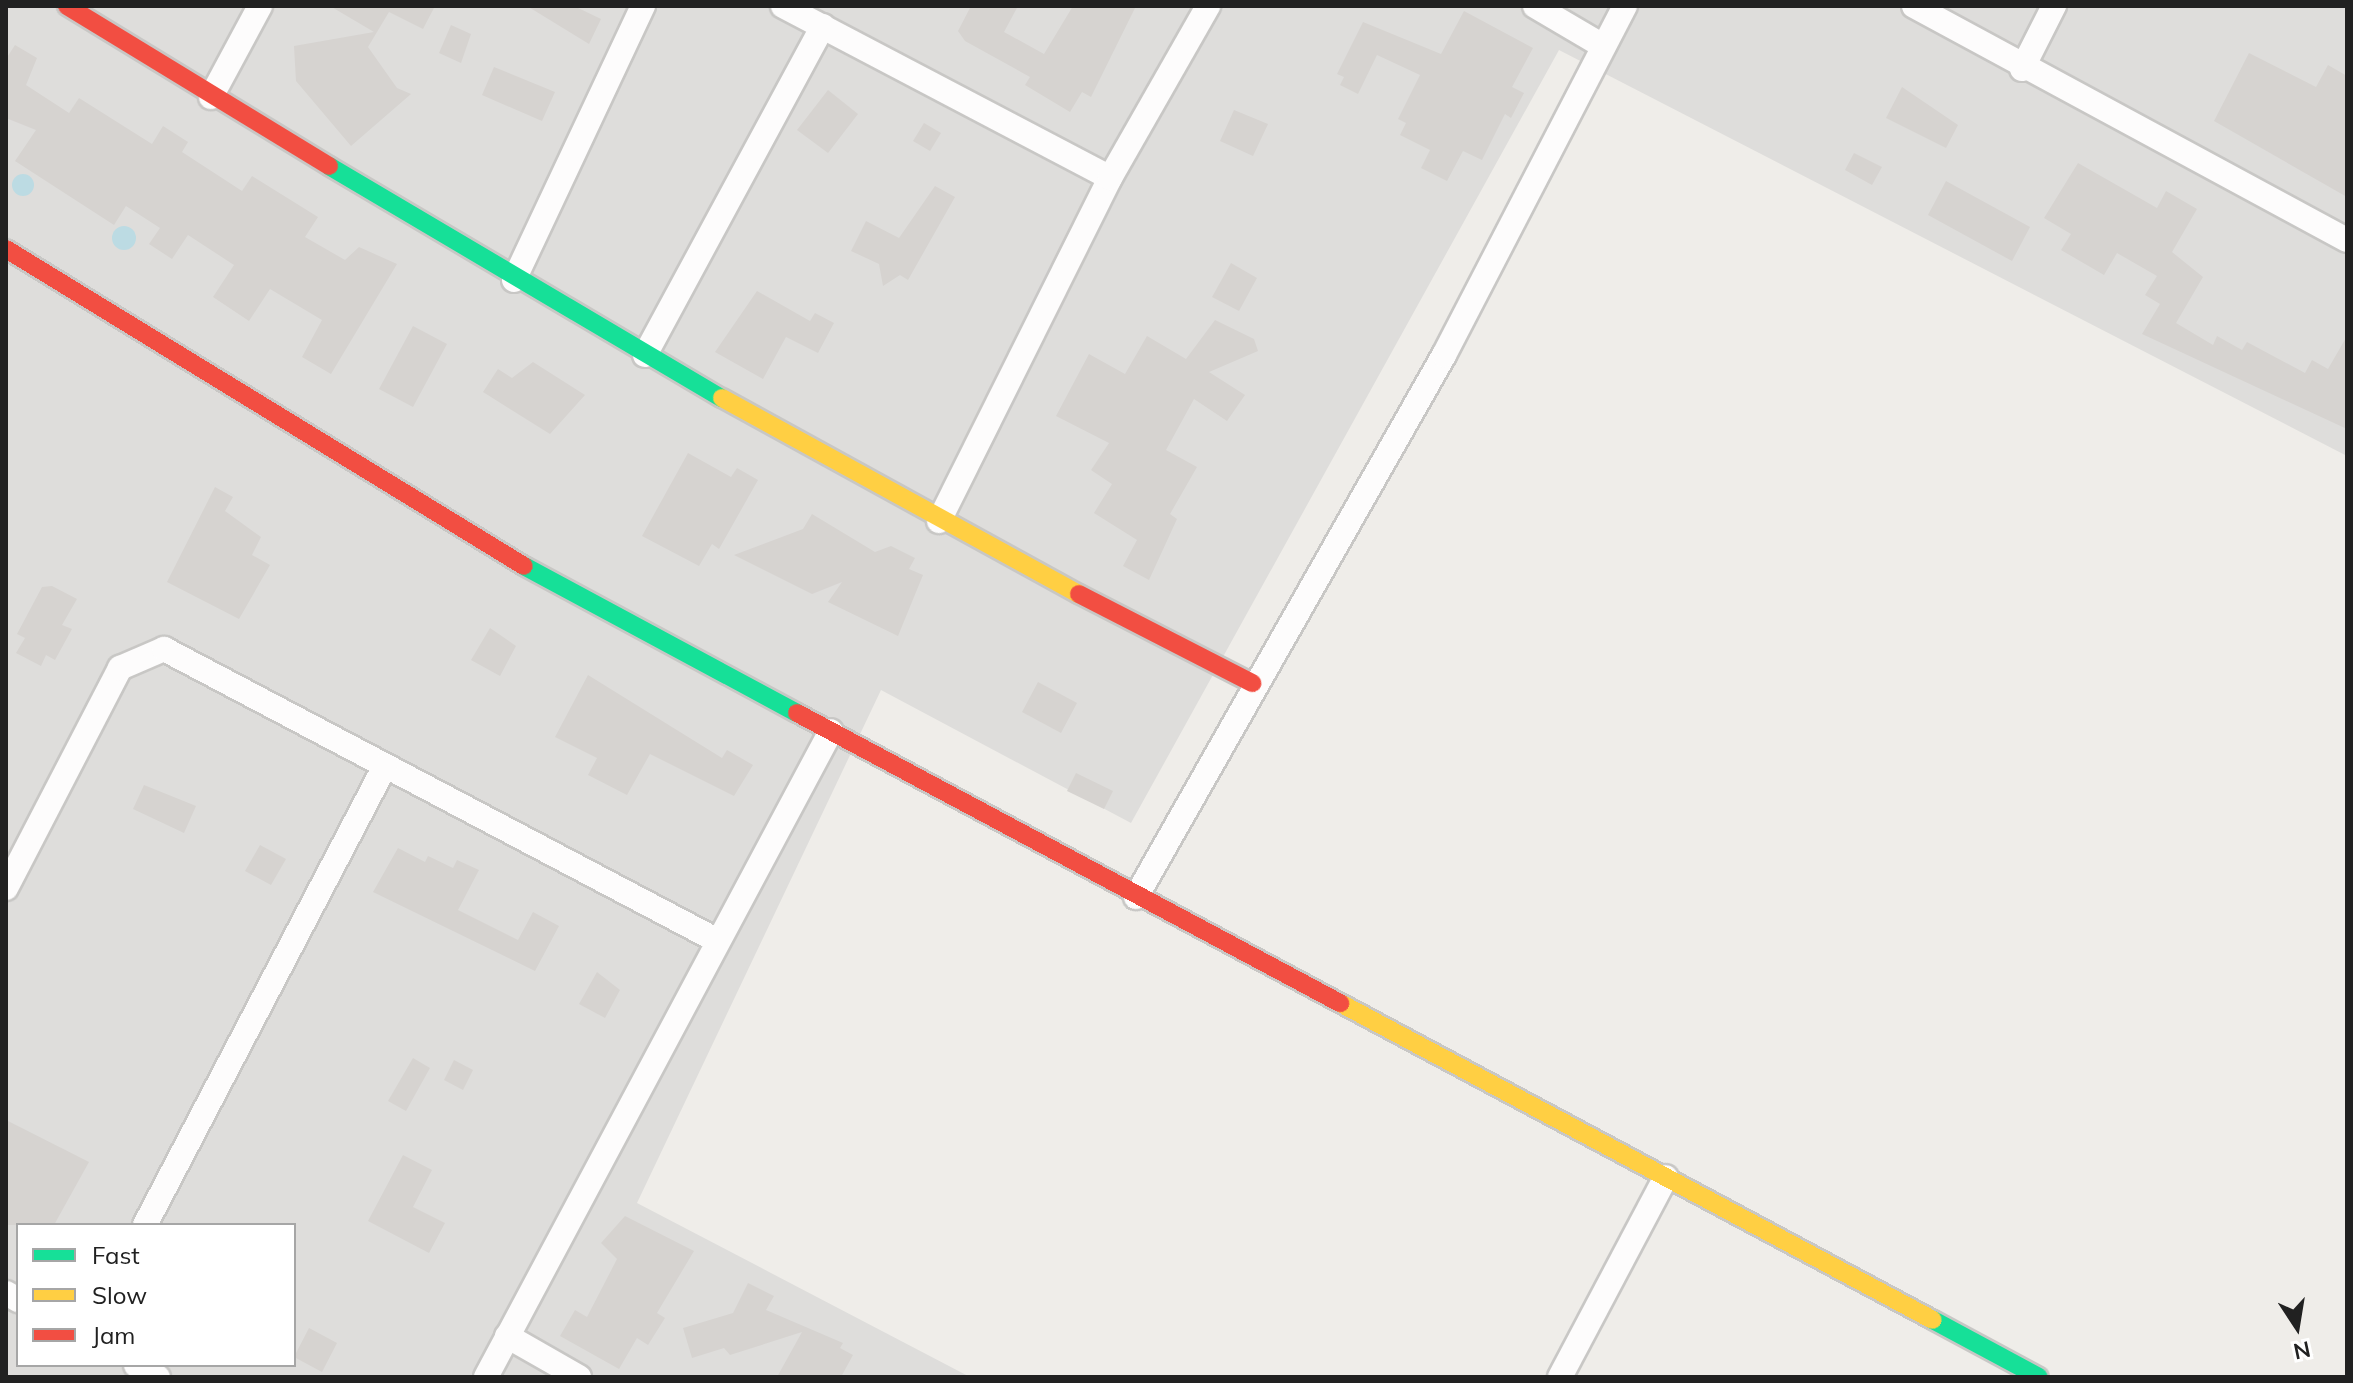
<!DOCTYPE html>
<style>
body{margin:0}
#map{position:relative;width:2353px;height:1383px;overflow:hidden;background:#efede9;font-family:Mulish,sans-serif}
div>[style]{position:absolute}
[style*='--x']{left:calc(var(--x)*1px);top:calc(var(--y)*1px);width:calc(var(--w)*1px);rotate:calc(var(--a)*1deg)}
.residential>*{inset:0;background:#dedddb}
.water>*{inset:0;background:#bcdbe3}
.round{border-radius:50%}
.building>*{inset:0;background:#d6d3d0}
.roads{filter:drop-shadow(2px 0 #c8c7c5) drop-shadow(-2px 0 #c8c7c5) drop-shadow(0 2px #c8c7c5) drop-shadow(0 -2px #c8c7c5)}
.street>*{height:24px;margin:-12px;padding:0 12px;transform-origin:12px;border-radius:12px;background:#fdfcfc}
.fast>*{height:18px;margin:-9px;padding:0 9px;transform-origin:9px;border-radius:9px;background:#16e098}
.slow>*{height:18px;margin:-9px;padding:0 9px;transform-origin:9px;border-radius:9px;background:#ffcf43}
.jam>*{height:18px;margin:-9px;padding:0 9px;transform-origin:9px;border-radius:9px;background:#f24e42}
span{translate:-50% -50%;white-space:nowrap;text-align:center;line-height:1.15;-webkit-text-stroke:6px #fff;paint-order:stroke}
.frame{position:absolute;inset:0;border:8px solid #212121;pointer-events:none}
.legend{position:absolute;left:16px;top:1223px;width:280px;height:144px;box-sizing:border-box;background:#fff;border:2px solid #a6a6a6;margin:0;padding:10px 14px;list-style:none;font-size:24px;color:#212121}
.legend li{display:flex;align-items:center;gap:16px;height:40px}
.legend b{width:40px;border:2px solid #a6a6a6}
.north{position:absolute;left:2257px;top:1287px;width:80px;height:80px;-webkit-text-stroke:6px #fff;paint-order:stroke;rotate:168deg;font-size:22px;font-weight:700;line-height:32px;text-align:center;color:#212121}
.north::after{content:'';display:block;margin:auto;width:28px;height:36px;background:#212121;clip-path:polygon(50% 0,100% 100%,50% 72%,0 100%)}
</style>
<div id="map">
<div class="residential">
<i style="clip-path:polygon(evenodd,6px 6px,2347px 6px,2347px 456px,1559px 50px,1131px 823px,881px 690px,637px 1203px,970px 1377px,6px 1377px,6px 6px,18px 1225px,294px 1225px,294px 1365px,18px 1365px,18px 1225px)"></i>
</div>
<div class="water">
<i class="round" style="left:12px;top:174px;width:22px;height:22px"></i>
<i class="round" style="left:112px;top:226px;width:24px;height:24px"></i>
</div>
<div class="building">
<i style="clip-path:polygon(330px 6px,435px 6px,423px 29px,389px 12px,368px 47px,397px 88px,411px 94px,351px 146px,296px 81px,294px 46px,374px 32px)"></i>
<i style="clip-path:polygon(527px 6px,574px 6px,601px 19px,589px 44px)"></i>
<i style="clip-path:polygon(971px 6px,1018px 6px,1004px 32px,1044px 54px,1073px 6px,1136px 6px,1091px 97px,1082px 92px,1070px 112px,1025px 85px,1030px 77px,965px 41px,958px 31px)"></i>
<i style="clip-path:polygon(1464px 11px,1533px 48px,1512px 87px,1524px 93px,1511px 118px,1505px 114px,1482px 160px,1463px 151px,1447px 181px,1421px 168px,1430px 150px,1400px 135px,1406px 123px,1398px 119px,1420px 75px,1377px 55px,1358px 94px,1340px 85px,1344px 77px,1337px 74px,1363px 22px,1441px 54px)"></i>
<i style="clip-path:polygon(451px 25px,471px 34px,461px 63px,439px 53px)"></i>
<i style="clip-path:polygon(15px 45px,37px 58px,26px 85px,69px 113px,79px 98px,152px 144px,163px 126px,188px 142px,182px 152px,242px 191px,252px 176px,318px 217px,305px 237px,345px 260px,359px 247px,397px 264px,331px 374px,302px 357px,322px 320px,270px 289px,249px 321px,213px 297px,234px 265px,188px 235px,172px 259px,149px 244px,160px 228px,126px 206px,114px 225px,15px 161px,36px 130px,6px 118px,6px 59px)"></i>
<i style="clip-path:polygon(2249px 53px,2316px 87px,2328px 65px,2347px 76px,2347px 197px,2214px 121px)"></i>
<i style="clip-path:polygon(494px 67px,555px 92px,542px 121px,482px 95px)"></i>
<i style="clip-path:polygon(1902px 87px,1958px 125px,1946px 148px,1886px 118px)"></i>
<i style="clip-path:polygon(828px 90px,858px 114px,828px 153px,797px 130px)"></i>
<i style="clip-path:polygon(1234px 110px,1268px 124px,1253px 156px,1220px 141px)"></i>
<i style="clip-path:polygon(924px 123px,941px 133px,930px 151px,913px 141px)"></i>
<i style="clip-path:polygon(1854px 153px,1882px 167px,1872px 185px,1845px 170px)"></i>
<i style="clip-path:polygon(2078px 163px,2157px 208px,2166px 191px,2197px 209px,2172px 252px,2203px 277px,2176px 323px,2213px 345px,2217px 336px,2242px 350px,2247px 342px,2305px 373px,2312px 360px,2328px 369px,2347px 336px,2347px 429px,2142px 334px,2160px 304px,2145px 295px,2157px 276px,2117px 253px,2104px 275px,2061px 250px,2071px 234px,2044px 218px)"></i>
<i style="clip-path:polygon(1946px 181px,2030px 227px,2012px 261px,1928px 215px)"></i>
<i style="clip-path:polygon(935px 186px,955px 197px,908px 280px,900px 275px,883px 286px,879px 264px,851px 251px,866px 221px,899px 238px)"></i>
<i style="clip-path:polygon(1231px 263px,1257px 278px,1239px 311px,1212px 297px)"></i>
<i style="clip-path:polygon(757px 291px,810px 321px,815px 313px,834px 323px,818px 353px,786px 337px,763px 379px,715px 352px)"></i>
<i style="clip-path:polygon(1215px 320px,1254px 339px,1258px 351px,1209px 372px,1245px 395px,1227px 421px,1194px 399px,1166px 450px,1197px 467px,1170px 514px,1177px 519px,1149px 580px,1123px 566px,1137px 540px,1094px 513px,1112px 484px,1091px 470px,1109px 443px,1056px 416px,1089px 354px,1125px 374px,1147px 336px,1186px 359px)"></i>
<i style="clip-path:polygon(413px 326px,447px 344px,413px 407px,379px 389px)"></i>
<i style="clip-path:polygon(533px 362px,585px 395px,550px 434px,483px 392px,498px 369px,512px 378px)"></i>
<i style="clip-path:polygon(688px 453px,731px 477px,737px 468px,758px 480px,719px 549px,712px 544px,699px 566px,642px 536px)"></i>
<i style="clip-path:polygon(215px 487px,233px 497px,225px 511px,261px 537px,252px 555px,270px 565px,239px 619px,167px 582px)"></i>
<i style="clip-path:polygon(812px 514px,875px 552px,891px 546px,915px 558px,909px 569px,923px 575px,898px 636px,828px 602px,842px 582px,812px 594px,734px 555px,803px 529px)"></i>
<i style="clip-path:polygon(52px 586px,77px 599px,62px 625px,72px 629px,55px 660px,46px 655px,41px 666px,16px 653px,25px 638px,17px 634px,42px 587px)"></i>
<i style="clip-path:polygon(490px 628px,516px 646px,500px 676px,471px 660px)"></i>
<i style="clip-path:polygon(588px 675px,722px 758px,727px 750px,753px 765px,734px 796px,650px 754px,627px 795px,588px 775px,597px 758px,555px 737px)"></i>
<i style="clip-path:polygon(1038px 682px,1077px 703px,1061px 733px,1022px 712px)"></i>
<i style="clip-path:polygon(1076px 773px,1113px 791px,1104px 809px,1067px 791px)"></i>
<i style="clip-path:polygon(144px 785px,196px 806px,184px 833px,133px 809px)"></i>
<i style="clip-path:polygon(260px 845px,286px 859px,271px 885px,245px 871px)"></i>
<i style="clip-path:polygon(398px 848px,425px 862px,428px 856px,453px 868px,457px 860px,479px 870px,458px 910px,518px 940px,533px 912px,559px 926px,535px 971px,373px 892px)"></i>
<i style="clip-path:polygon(597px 972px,620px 990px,605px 1018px,579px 1004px)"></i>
<i style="clip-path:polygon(413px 1058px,430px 1068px,406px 1111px,388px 1101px)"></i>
<i style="clip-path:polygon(454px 1060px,473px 1070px,463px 1090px,444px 1080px)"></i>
<i style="clip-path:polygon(6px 1120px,89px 1162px,54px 1225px,6px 1225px)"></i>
<i style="clip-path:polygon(403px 1155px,432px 1170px,413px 1207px,445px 1223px,429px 1253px,368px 1221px)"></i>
<i style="clip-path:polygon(625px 1216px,694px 1251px,657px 1313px,665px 1318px,648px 1345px,637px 1338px,619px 1369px,560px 1336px,575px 1310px,587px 1317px,617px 1259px,601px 1243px)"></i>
<i style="clip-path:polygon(748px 1283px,774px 1296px,766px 1310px,843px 1343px,840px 1348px,853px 1355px,841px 1377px,777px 1377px,802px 1332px,730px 1355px,724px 1348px,692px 1358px,683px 1328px,733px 1313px)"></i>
<i style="clip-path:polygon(309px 1328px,337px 1343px,322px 1372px,294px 1357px)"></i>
</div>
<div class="roads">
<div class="street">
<i style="--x:783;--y:6;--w:369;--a:27.7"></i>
<i style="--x:1535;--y:6;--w:79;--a:30.5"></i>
<i style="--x:1914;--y:6;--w:492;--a:28.4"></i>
<i style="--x:2022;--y:69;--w:71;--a:-63.1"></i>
<i style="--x:211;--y:97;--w:103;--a:-61.7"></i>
<i style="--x:514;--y:280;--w:303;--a:-64.8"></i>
<i style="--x:645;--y:355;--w:374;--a:-61.6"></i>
<i style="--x:939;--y:521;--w:383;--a:-63.5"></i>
<i style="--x:1110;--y:178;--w:198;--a:-60.3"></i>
<i style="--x:6;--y:888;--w:248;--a:-62.6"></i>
<i style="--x:120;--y:668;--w:48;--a:-23.4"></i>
<i style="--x:164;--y:649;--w:626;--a:27.79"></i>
<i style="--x:1136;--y:897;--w:623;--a:-60.39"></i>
<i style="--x:1444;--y:355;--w:393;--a:-62.6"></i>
<i style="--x:145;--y:1225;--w:518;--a:-62.4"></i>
<i style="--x:6;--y:1293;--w:14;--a:30"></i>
<i style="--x:507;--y:1336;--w:83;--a:29.7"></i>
<i style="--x:136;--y:1365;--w:25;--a:29"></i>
<i style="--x:486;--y:1377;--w:732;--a:-61.9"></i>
<i style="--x:1560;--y:1377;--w:226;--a:-62.1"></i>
</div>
<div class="fast">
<i style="--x:329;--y:166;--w:456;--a:30.6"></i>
<i style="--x:524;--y:566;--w:310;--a:28.3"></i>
<i style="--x:1933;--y:1320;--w:120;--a:28.3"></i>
</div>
<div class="slow">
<i style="--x:722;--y:398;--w:407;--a:28.8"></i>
<i style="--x:1340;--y:1003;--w:672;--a:28.13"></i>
</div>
<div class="jam">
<i style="--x:67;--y:6;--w:307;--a:31.4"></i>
<i style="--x:6;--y:249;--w:607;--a:31.47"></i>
<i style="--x:1079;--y:594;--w:195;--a:27.2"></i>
<i style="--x:797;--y:713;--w:616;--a:28.11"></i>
</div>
</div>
<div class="frame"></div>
<ul class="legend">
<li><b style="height:10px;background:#16e098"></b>Fast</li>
<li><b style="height:10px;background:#ffcf43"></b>Slow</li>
<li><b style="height:10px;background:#f24e42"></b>Jam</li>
</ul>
<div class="north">N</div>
</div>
